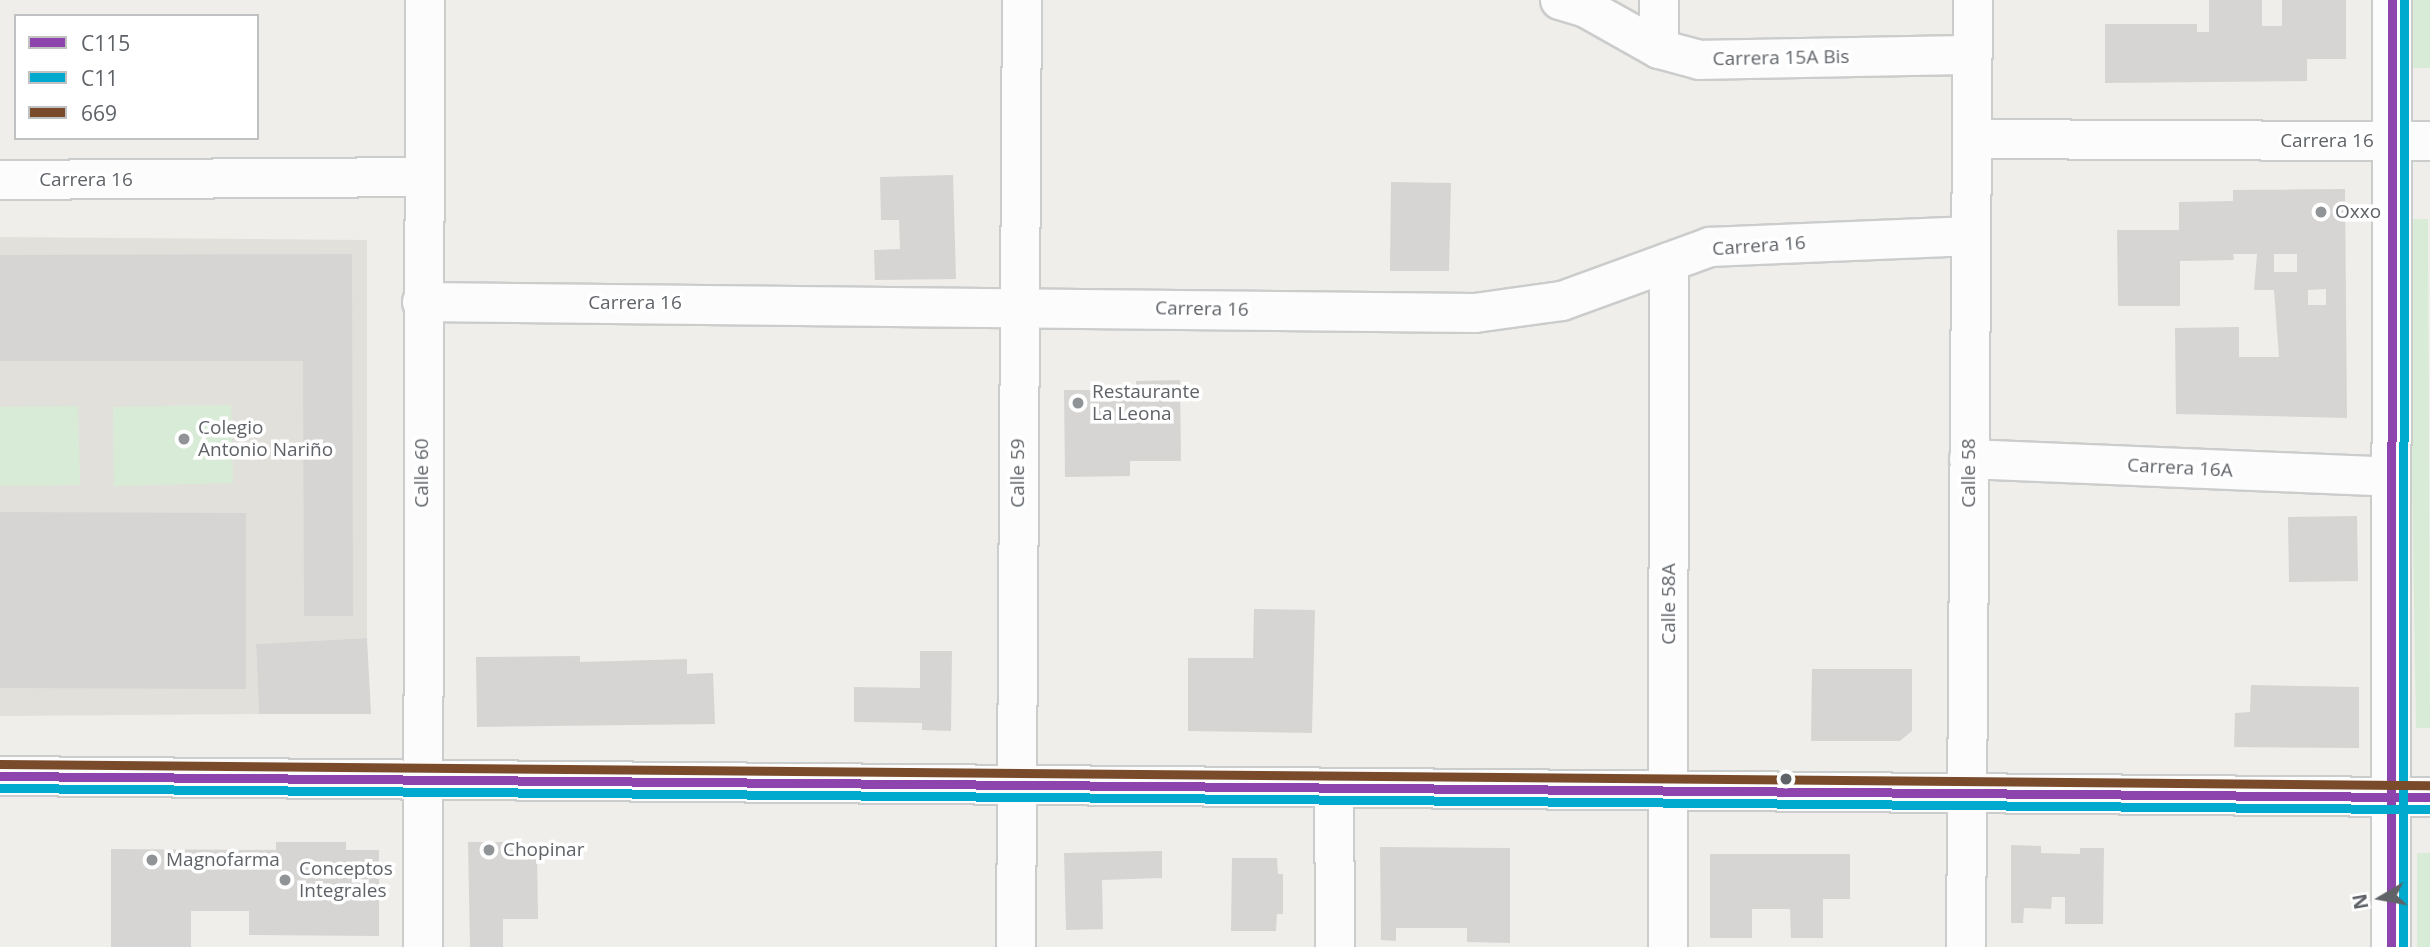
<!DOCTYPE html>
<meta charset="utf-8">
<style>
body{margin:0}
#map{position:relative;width:2430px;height:947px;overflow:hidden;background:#efeeea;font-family:"Open Sans",sans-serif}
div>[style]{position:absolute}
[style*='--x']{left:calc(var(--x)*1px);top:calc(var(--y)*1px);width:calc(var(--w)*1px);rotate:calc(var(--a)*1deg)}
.education>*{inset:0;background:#e2e0da}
.green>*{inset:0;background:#d8ebd6}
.building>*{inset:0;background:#d6d5d3}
.roads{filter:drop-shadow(2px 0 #cbcccc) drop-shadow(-2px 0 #cbcccc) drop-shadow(0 2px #cbcccc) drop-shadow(0 -2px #cbcccc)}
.minor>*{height:38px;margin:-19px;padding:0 19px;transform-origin:19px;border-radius:19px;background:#fdfcfc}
.tertiary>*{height:38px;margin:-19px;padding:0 19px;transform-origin:19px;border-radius:19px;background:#fdfcfc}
.secondary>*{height:38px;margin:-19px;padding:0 19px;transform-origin:19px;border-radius:19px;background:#fdfcfc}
.bus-1>*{height:9px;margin:-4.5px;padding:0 4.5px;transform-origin:4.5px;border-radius:4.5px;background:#8e44ad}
.bus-2>*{height:9px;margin:-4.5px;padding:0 4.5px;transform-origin:4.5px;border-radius:4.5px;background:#00a9ce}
.bus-3>*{height:9px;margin:-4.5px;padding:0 4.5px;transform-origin:4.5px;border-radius:4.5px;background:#7a4b2a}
.dots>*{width:19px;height:19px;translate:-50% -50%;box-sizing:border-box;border:4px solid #fff;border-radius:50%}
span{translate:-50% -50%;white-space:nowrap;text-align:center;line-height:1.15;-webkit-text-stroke:7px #fff;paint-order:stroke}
.street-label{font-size:19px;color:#5f6368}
.poi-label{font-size:19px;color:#5f6368}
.left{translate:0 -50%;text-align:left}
.legend{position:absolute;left:14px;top:14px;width:245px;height:126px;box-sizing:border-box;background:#fff;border:2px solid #bfc1c3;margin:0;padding:9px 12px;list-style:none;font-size:21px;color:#5f6368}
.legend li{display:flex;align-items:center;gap:14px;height:35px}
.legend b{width:35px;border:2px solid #bfc1c3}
.north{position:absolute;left:2346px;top:863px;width:70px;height:70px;-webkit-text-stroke:5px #fff;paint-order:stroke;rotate:260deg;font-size:19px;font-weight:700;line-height:28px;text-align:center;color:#5f6368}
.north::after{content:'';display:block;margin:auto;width:24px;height:32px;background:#5f6368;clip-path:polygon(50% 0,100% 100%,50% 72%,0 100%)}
</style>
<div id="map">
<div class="education">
<i style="clip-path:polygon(0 237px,367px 240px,367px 638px,256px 644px,259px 714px,0 716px)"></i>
</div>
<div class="green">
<i style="clip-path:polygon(2408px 0,2430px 0,2430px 68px,2409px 68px)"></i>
<i style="clip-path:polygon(2408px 219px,2428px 219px,2430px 728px,2416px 728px)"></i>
<i style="clip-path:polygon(231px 405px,233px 483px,114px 486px,113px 407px)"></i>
<i style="clip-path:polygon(78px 406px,80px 485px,0 486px,0 407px)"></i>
<i style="clip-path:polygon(2417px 853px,2430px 853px,2430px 947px,2417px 947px)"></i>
</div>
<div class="building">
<i style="clip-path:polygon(2209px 0,2262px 0,2262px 26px,2282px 26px,2282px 0,2346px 0,2346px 59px,2307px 59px,2307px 81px,2105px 83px,2105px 24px,2197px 24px,2197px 32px,2209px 32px)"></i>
<i style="clip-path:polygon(953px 175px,956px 279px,875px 280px,874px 250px,900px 249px,899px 220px,881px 220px,880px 177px)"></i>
<i style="clip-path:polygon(1391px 182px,1451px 183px,1449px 271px,1390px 271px)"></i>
<i style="clip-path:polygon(evenodd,2345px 189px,2347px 418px,2176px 414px,2175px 328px,2239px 327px,2239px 357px,2279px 357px,2274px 290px,2254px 290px,2257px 254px,2233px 254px,2234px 260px,2180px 261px,2180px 306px,2118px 306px,2117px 230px,2179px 230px,2179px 202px,2233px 201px,2233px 190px,2345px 189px,2274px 254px,2297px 254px,2297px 272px,2274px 272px,2274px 254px,2345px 189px,2326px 289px,2326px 305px,2308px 305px,2308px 290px,2326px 289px)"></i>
<i style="clip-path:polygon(352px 254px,353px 616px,304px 616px,303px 361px,0 361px,0 255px)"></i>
<i style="clip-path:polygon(1180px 380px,1181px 461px,1130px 461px,1130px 476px,1065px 477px,1064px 390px,1136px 390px,1136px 381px)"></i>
<i style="clip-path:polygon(0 512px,246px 513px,246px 689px,0 688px)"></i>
<i style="clip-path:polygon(2357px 516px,2358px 581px,2289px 582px,2288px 517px)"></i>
<i style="clip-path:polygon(1254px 609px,1315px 610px,1312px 733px,1188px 731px,1188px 658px,1253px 658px)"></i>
<i style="clip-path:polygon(367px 638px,371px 714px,259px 714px,256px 644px)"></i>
<i style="clip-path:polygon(920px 651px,952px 651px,951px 731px,922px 730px,922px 723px,854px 722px,854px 687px,920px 688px)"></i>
<i style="clip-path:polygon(580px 656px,580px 662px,687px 659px,687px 674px,713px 673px,715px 724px,477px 727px,476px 657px)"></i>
<i style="clip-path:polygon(1812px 669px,1912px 669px,1912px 731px,1900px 741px,1811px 741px)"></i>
<i style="clip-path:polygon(2251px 685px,2359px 687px,2359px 748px,2234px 747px,2235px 713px,2250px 712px)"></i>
<i style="clip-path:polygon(276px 842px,346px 842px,346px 850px,379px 850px,379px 936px,249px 935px,249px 911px,191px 911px,191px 947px,111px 947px,111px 849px,276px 850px)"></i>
<i style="clip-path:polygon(468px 842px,503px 842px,503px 850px,537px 849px,538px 919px,503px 919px,503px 947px,470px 947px)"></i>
<i style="clip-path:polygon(2011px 845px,2041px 846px,2041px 853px,2080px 854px,2080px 848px,2104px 848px,2103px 924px,2065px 924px,2065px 897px,2052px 897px,2051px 909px,2024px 908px,2023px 923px,2011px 923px)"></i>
<i style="clip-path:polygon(1380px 847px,1510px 848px,1510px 943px,1467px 942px,1467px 928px,1396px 928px,1396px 941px,1381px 940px)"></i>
<i style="clip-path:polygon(1162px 851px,1162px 878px,1102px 880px,1103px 929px,1066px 930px,1064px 853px)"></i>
<i style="clip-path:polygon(1710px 854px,1850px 854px,1850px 899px,1823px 899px,1823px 938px,1791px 938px,1790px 909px,1752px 909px,1752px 938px,1710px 938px)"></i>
<i style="clip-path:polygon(1232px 858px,1277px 858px,1278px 874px,1283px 874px,1283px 914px,1277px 914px,1276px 931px,1231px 931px)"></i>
</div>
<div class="roads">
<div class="minor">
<i style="--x:1560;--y:0;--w:27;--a:17"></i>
<i style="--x:1586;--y:8;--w:84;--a:29.3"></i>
<i style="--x:1659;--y:49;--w:42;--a:15"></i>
<i style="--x:1700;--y:60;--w:272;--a:-1.1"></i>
<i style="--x:1659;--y:49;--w:49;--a:-90"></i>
<i style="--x:1972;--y:139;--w:458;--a:0.3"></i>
<i style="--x:0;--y:180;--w:423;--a:-0.4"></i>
<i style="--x:422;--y:302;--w:1053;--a:0.6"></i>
<i style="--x:1475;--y:313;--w:88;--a:-7.9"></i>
<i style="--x:1562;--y:301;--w:158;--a:-20"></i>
<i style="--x:1710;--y:247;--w:261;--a:-2.4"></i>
<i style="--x:1969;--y:459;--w:422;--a:2.4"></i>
<i style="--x:1334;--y:789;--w:158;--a:89.6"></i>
<i style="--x:1016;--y:947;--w:947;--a:-89.64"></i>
<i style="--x:1668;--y:947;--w:685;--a:-89.92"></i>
<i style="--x:1966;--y:947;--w:947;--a:-89.58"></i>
</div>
<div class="tertiary">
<i style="--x:423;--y:947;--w:947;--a:-89.88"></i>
</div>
<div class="secondary">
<i style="--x:0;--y:776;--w:2430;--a:0.5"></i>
<i style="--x:2391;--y:947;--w:947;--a:-89.94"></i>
</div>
</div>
<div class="bus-1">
<i style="--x:0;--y:776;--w:2430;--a:0.5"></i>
<i style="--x:2391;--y:947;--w:947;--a:-89.94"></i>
</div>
<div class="bus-2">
<i style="--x:0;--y:788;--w:2430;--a:0.5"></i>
<i style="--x:2403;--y:947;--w:947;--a:-89.94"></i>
</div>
<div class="bus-3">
<i style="--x:0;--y:764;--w:2430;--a:0.5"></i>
</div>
<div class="dots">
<i style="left:2321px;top:212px;background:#919496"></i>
<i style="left:1078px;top:403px;background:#919496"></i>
<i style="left:184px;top:439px;background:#919496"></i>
<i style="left:1786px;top:779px;background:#5f6368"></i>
<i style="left:489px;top:850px;background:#919496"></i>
<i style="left:152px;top:860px;background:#919496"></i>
<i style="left:285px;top:880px;background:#919496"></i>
</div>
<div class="street-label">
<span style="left:1781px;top:58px;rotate:-1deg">Carrera 15A Bis</span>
<span style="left:2327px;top:141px">Carrera 16</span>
<span style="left:86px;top:180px">Carrera 16</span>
<span style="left:1759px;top:246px;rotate:-4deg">Carrera 16</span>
<span style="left:635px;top:303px">Carrera 16</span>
<span style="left:1202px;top:309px;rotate:1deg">Carrera 16</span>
<span style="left:2180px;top:468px;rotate:3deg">Carrera 16A</span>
<span style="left:422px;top:473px;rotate:-90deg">Calle 60</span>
<span style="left:1018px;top:473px;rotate:-90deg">Calle 59</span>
<span style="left:1969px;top:473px;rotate:-90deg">Calle 58</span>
<span style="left:1669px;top:604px;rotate:-90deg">Calle 58A</span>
</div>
<div class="poi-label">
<span class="left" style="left:2335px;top:212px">Oxxo</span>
<span class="left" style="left:1092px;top:403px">Restaurante<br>La Leona</span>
<span class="left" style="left:198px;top:439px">Colegio<br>Antonio Nariño</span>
<span class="left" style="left:503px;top:850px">Chopinar</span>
<span class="left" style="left:166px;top:860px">Magnofarma</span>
<span class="left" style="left:299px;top:880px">Conceptos<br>Integrales</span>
</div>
<ul class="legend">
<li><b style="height:9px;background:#8e44ad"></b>C115</li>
<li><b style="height:9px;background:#00a9ce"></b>C11</li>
<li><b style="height:9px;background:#7a4b2a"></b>669</li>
</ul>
<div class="north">N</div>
</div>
